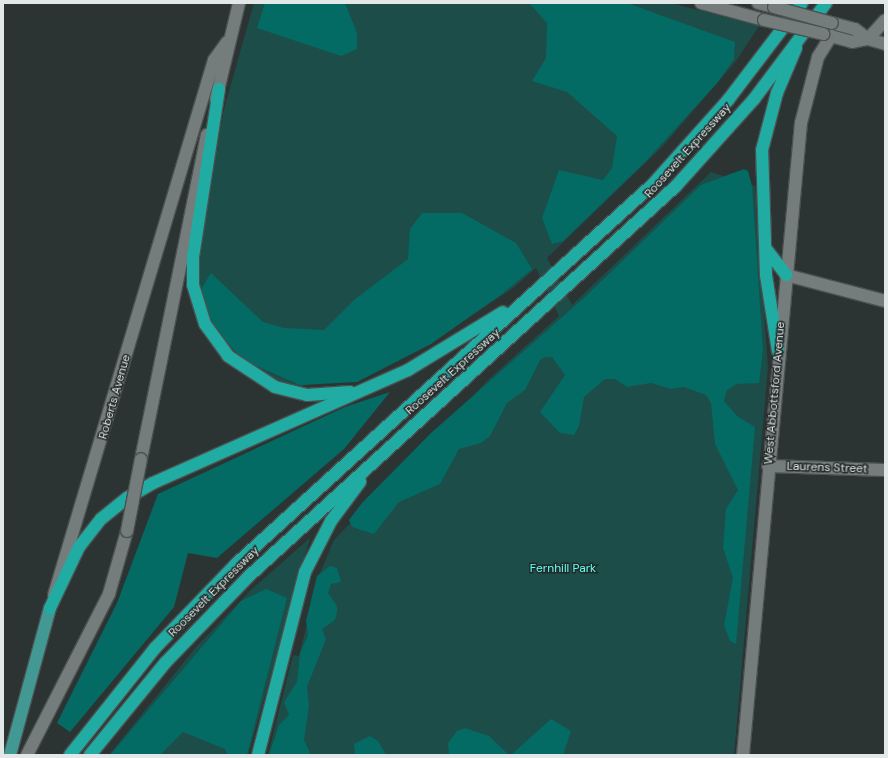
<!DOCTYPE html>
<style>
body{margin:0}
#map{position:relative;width:888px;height:758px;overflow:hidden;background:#2c3433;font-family:"DM Sans",sans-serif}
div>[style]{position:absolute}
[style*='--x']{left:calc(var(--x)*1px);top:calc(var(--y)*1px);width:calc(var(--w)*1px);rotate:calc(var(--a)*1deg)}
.green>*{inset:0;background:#1c4d49}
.forest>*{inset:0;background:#046a64}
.roads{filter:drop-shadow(1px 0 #4a5150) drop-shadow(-1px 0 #4a5150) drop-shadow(0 1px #4a5150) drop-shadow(0 -1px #4a5150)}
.street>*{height:12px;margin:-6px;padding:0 6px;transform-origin:6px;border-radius:6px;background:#747d7c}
.secondary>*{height:12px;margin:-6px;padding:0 6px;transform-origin:6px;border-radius:6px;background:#747d7c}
.primary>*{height:12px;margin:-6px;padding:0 6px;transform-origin:6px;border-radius:6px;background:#429993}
.highway>*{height:12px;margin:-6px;padding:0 6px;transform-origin:6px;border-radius:6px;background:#21aca3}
.bridges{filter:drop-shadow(1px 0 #4a5150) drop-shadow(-1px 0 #4a5150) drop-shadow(0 1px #4a5150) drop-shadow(0 -1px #4a5150)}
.secondary-bridge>*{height:12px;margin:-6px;padding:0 6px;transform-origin:6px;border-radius:6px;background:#747d7c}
span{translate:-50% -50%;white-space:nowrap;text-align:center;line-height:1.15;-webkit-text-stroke:3px #222a29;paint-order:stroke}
.street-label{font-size:12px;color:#e2e8e7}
.park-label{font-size:12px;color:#62fef2}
.frame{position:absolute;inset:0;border:4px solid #e2e8e7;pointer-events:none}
</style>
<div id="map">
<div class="green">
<i style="clip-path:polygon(254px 3px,671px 3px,759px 26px,736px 61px,663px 146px,547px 258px,572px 305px,711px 172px,755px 186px,768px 367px,734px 755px,268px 755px,293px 655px,299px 656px,319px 576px,334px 540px,488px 380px,559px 316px,536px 268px,513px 288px,430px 343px,334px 381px,295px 387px,273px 381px,242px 362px,216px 335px,201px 300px,197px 267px,204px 212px,224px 109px)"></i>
<i style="clip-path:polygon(310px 538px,248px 755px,109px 755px,197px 646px,251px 590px)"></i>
</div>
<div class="forest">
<i style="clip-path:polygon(265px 3px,345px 3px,357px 33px,357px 49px,341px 56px,257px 28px)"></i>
<i style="clip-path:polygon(529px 3px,627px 3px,735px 42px,734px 59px,718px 82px,646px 161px,563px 241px,552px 244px,542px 218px,559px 170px,603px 180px,612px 168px,617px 136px,567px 92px,532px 81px,546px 58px,547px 23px)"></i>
<i style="clip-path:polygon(744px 169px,748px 171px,752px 186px,763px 350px,759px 383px,737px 384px,727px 390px,724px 401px,737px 416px,755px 427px,736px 644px,730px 641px,724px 625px,733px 578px,723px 548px,726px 509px,738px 490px,715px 444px,711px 403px,706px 395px,684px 387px,671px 389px,651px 383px,627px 387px,615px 379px,605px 379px,584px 397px,579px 426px,574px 435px,560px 433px,540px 412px,565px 375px,552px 357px,546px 357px,540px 360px,525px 390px,507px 403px,490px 436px,481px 443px,459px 449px,440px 484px,399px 502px,374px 534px,352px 527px,349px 520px,362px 503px,431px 433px,586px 296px,701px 185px)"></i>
<i style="clip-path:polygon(422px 213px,462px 213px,516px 243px,532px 269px,502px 294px,431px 344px,357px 382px,300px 385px,243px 360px,215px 329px,200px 291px,211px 273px,263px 322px,284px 328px,324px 330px,354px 300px,408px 259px,410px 229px)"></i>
<i style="clip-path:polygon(390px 392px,344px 449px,217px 558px,188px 553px,174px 607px,70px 732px,57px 723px,117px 603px,158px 494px,345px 407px)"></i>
<i style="clip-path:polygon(330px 566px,337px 568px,341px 582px,331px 584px,328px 593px,337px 606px,337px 612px,335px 620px,322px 629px,326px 639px,307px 687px,309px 706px,304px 740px,311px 755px,269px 755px,279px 725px,289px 715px,284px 702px,297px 682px,300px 653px,308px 635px,306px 621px,317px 576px)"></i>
<i style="clip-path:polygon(266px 589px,287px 598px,247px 755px,228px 755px,225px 749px,183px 732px,160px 755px,110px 755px,241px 601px)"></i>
<i style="clip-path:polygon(551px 719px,571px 731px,563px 755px,511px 755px)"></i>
<i style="clip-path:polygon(465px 728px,489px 736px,509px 755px,449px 755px,448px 743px,457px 731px)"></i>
<i style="clip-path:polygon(370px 736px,378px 741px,386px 755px,355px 755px,354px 744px)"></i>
</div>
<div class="roads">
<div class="street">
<i style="--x:786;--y:275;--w:102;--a:14.7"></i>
<i style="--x:768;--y:466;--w:117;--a:2"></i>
<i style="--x:743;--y:755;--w:635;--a:-84.76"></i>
<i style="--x:801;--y:123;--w:68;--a:-75.6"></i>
<i style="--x:818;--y:57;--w:25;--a:-58"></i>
</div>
<div class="secondary">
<i style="--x:701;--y:3;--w:65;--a:15.1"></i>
<i style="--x:758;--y:3;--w:16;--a:14"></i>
<i style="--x:832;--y:23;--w:24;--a:15"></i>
<i style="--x:855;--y:29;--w:16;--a:38"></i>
<i style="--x:868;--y:39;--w:18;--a:16"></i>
<i style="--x:823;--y:34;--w:30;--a:15"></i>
<i style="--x:852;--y:42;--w:16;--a:-11"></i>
<i style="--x:868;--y:39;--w:25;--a:-48"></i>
<i style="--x:216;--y:99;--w:99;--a:-76.5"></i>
<i style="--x:141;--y:459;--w:331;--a:-78.5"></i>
<i style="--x:54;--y:595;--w:558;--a:-73.35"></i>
<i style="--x:214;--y:60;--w:22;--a:-54"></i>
<i style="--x:27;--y:755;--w:181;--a:-63"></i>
<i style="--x:109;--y:594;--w:66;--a:-74.1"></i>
</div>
<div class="primary">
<i style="--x:10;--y:755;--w:152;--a:-74.8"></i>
</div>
<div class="highway">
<i style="--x:219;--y:89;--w:170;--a:98.8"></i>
<i style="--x:193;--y:257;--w:28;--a:90"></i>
<i style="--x:193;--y:285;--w:41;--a:72.9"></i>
<i style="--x:205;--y:324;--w:39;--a:54"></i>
<i style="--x:228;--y:356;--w:56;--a:33.4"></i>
<i style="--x:275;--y:387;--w:33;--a:14"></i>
<i style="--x:307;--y:395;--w:43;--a:-4"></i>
<i style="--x:766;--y:249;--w:33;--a:52"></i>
<i style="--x:778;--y:351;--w:77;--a:-99"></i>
<i style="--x:766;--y:275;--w:125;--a:-91.8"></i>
<i style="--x:762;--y:150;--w:59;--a:-75.3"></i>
<i style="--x:777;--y:93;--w:49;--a:-67.1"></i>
<i style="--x:50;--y:608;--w:68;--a:-64.6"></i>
<i style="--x:79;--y:547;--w:36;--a:-52"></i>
<i style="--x:101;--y:519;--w:33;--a:-39"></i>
<i style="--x:127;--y:498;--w:30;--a:-30"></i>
<i style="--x:153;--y:483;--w:279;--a:-23.9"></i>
<i style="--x:408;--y:370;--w:111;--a:-31.4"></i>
<i style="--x:70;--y:755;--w:137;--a:-51.5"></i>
<i style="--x:155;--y:648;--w:117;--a:-46"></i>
<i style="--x:236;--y:564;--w:564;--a:-42.34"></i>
<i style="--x:653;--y:184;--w:113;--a:-48.2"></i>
<i style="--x:728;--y:100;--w:122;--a:-52.7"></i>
<i style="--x:90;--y:755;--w:119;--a:-50.8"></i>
<i style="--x:165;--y:663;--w:120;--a:-46"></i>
<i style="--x:248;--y:577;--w:580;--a:-42.41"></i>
<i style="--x:676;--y:186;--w:117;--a:-48.1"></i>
<i style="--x:754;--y:99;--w:120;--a:-53.1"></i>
<i style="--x:258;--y:755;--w:189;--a:-75.6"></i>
<i style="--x:305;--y:572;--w:57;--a:-63"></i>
<i style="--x:331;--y:521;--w:49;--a:-53.4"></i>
</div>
</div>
<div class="bridges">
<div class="secondary-bridge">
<i style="--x:774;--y:7;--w:60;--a:15.4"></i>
<i style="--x:764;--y:20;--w:61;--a:13.3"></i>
<i style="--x:127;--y:531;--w:73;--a:-79"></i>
</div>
</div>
<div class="street-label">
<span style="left:688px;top:151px;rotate:-48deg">Roosevelt Expressway</span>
<span style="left:453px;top:372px;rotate:-42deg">Roosevelt Expressway</span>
<span style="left:775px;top:393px;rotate:-85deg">West Abbottsford Avenue</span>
<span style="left:115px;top:397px;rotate:-74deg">Roberts Avenue</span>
<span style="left:827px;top:468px;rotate:2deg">Laurens Street</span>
<span style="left:214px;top:592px;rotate:-45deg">Roosevelt Expressway</span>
</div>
<div class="park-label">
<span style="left:563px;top:569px">Fernhill Park</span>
</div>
<div class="frame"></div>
</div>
